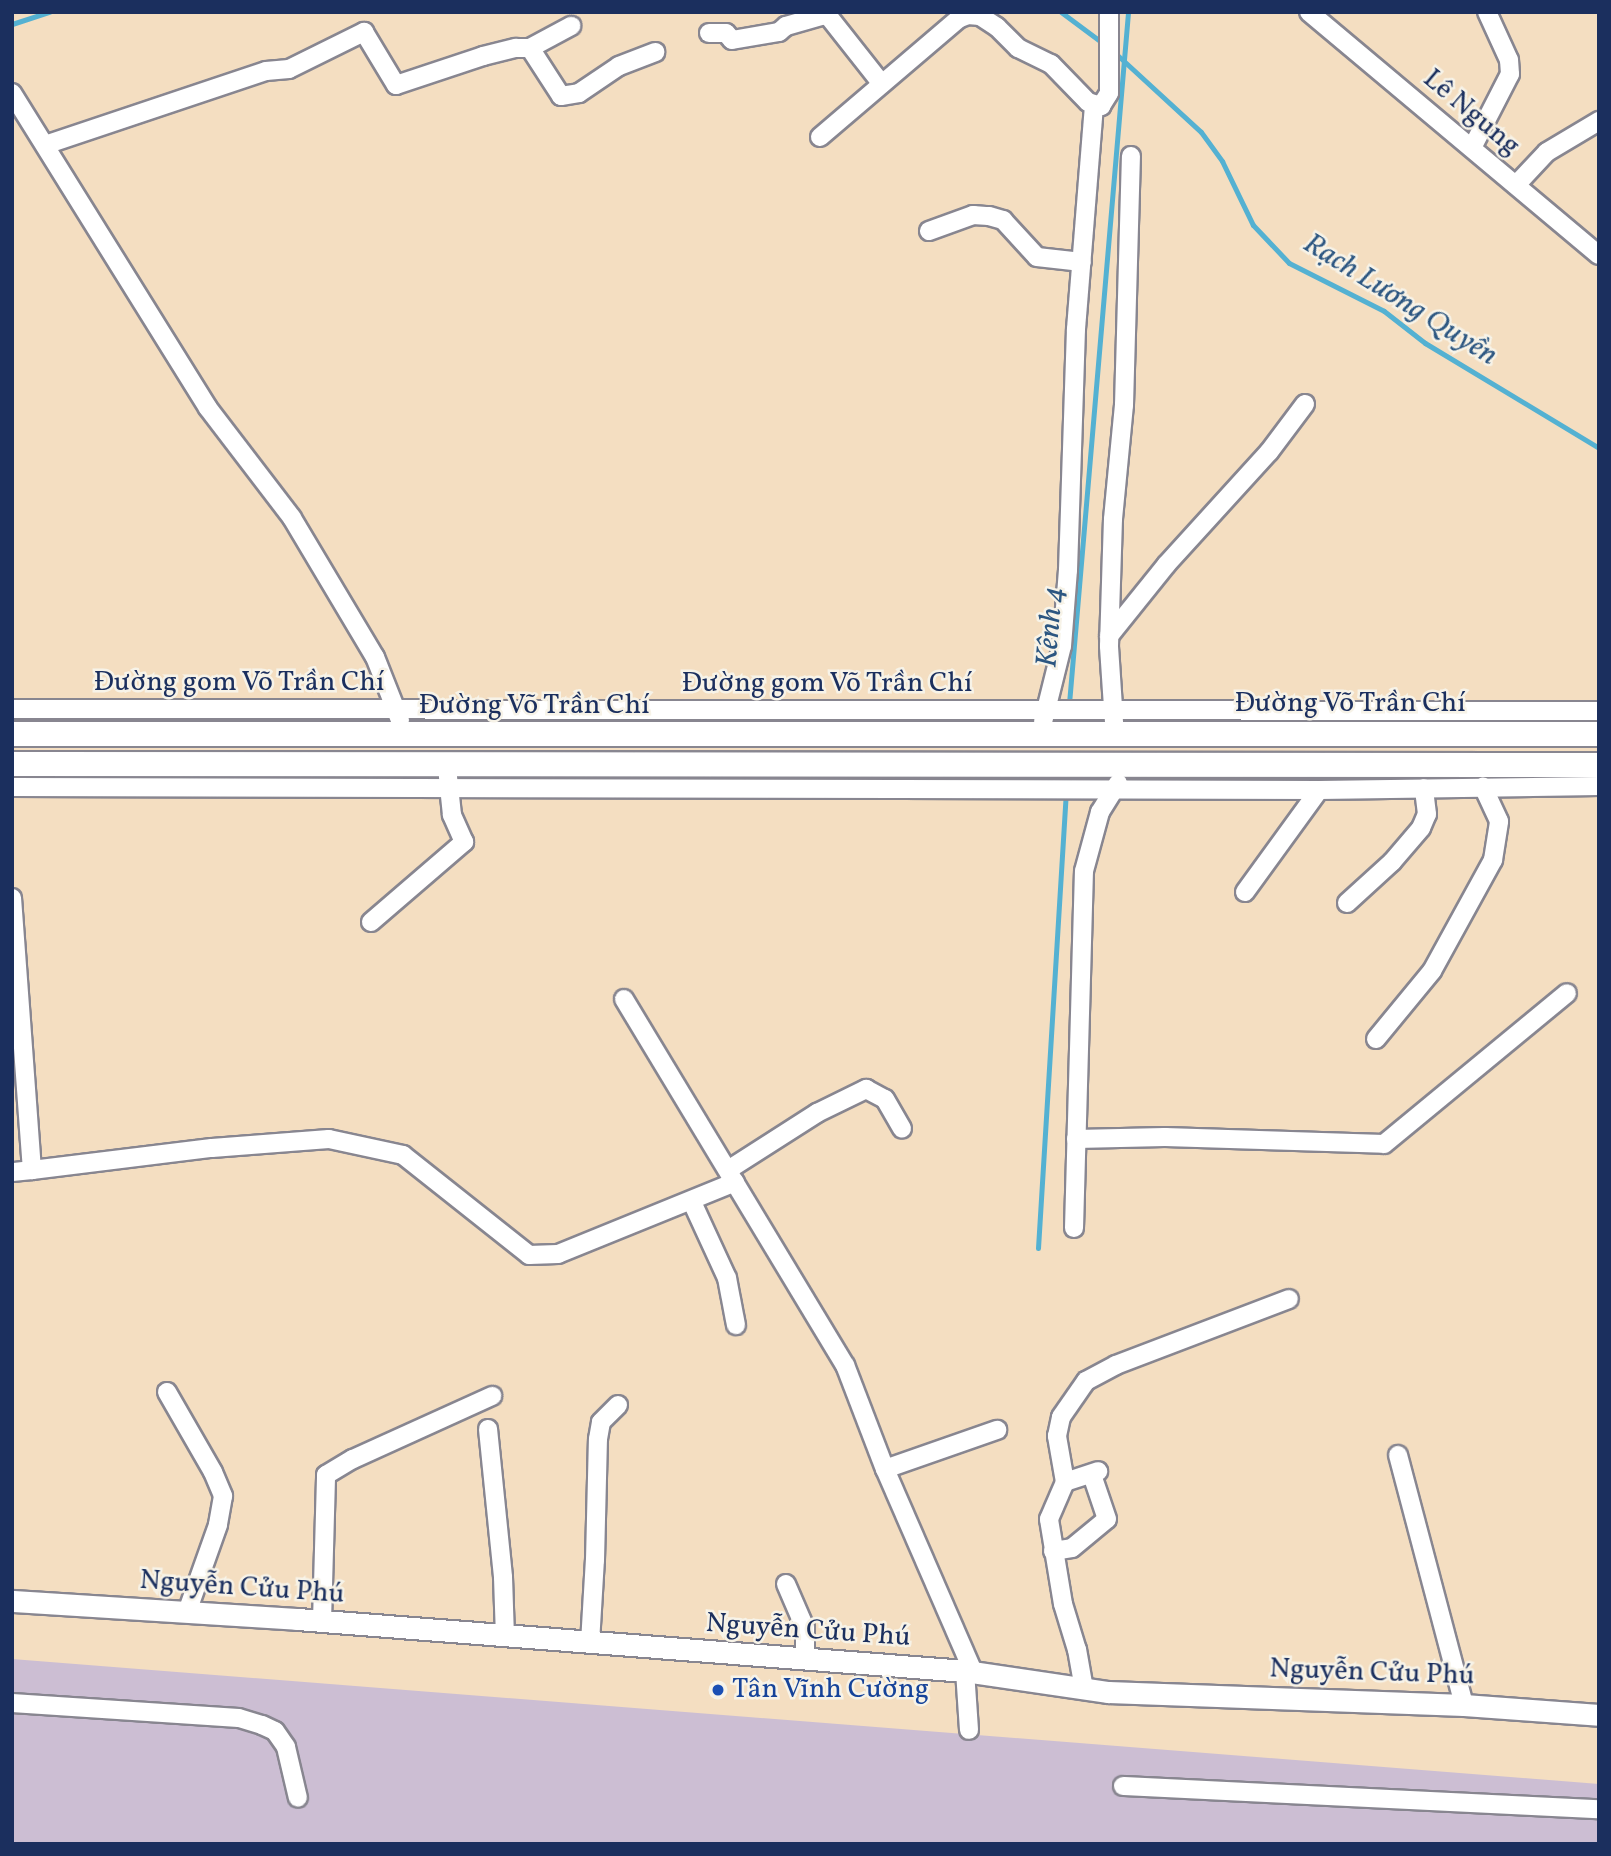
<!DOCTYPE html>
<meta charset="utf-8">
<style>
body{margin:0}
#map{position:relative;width:1611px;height:1856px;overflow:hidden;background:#f4dec1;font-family:Vollkorn,serif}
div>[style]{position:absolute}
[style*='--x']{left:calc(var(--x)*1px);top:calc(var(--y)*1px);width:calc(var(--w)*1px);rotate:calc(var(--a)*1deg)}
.industrial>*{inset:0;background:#ccbed3}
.stream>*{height:5px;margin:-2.5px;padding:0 2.5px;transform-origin:2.5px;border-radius:2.5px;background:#54b1d2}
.roads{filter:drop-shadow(2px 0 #888690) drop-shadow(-2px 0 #888690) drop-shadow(0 2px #888690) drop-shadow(0 -2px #888690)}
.minor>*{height:18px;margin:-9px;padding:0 9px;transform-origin:9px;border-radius:9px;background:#fff}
.major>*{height:21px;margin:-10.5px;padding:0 10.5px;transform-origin:10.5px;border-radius:10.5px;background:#fff}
.highway>*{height:24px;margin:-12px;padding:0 12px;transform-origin:12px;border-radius:12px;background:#fff}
.dots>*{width:19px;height:19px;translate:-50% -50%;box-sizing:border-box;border:4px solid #f7f3e8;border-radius:50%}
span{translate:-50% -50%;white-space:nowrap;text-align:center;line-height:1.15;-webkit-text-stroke:5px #f7f3e8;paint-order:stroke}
.street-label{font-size:28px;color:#1b2f5e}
.transit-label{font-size:28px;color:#164399}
.left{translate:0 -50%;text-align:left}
.water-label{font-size:30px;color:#2c5681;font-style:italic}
.frame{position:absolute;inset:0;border:14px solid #1b2f5e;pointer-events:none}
</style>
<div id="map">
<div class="industrial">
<i style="clip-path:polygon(12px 1659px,1599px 1784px,1599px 1844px,12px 1844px)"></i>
</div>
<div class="stream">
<i style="--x:1061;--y:12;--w:54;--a:36.7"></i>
<i style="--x:12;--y:24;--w:39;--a:-18"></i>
<i style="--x:1114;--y:52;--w:118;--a:42.6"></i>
<i style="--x:1201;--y:132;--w:36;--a:54"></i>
<i style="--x:1222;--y:161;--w:71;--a:64.2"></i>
<i style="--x:1253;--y:225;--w:52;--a:46.5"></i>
<i style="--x:1289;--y:263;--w:106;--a:26.8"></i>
<i style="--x:1384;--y:311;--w:52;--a:38"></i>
<i style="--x:1425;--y:343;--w:203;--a:31.1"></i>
<i style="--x:1067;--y:727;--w:718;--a:-85.12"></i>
<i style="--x:1038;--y:1248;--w:477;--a:-86.5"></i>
</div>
<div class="roads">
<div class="minor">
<i style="--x:1309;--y:12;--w:378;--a:40"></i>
<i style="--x:709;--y:33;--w:17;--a:0"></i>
<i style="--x:726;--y:33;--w:9;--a:49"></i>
<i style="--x:732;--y:40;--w:48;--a:-9.7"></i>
<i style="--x:779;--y:32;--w:9;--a:-41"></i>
<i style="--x:786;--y:26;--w:40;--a:-16"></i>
<i style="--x:824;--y:15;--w:5;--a:22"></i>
<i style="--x:829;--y:17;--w:85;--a:51.7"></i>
<i style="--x:530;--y:48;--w:47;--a:-28.2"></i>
<i style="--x:12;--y:93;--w:371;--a:58.1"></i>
<i style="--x:208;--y:408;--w:138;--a:52.6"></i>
<i style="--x:292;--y:518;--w:162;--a:59.2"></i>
<i style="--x:375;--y:657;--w:68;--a:68.4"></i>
<i style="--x:820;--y:137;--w:182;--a:-40.5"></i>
<i style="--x:958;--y:19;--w:11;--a:-22"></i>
<i style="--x:968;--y:15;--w:12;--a:5"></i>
<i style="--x:980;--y:16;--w:20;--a:33"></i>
<i style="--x:997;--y:27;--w:30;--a:45"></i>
<i style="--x:1018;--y:48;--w:37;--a:26"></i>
<i style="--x:1051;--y:64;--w:53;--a:45.8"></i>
<i style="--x:1088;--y:102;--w:14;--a:17"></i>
<i style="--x:1101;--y:106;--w:15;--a:-58"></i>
<i style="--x:1109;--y:93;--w:81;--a:-90"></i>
<i style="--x:45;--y:145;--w:233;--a:-18.5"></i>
<i style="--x:266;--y:71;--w:23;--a:-5"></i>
<i style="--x:289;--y:69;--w:84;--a:-26.3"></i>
<i style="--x:364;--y:32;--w:62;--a:58.9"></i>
<i style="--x:396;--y:85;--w:92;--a:-18.4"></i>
<i style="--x:483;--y:56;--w:34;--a:-14"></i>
<i style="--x:516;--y:48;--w:14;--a:0"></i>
<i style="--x:530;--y:48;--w:57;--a:57.1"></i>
<i style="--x:561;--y:96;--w:18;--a:-9"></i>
<i style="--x:579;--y:93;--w:48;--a:-34"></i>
<i style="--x:619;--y:66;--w:39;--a:-21"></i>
<i style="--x:1472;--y:148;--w:83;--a:-62.8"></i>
<i style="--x:1510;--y:74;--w:14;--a:-94"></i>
<i style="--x:1509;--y:60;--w:53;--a:-114.6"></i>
<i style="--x:1516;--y:185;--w:45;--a:-46.8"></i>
<i style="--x:1547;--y:152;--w:61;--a:-30.8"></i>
<i style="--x:929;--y:231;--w:47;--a:-20"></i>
<i style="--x:973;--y:215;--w:16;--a:4"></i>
<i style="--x:989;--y:216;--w:15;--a:16"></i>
<i style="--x:1003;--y:220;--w:50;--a:47.4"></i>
<i style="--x:1037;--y:257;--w:45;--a:6.3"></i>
<i style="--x:1109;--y:636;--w:91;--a:-51.2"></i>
<i style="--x:1166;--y:565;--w:153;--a:-47.7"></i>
<i style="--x:1269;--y:452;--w:60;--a:-53.1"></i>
<i style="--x:12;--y:709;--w:1587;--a:0.07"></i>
<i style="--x:1043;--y:722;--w:78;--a:-76"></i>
<i style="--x:1062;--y:646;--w:76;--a:-85.5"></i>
<i style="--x:1068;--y:570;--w:241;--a:-88.1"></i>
<i style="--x:1076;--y:329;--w:224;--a:-85.4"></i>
<i style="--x:1114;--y:722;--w:76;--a:-93.8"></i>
<i style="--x:1109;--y:646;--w:127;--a:-88.2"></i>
<i style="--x:1113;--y:519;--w:115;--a:-84.5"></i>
<i style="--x:1124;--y:405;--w:249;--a:-88.4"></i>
<i style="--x:12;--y:787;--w:1307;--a:0.13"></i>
<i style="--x:1319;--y:790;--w:280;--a:-0.8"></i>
<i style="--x:1245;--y:892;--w:126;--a:-54"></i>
<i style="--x:12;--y:898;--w:273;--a:85.8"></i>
<i style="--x:32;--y:1170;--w:20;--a:174"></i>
<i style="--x:1347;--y:903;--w:61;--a:-42.3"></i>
<i style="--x:1392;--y:862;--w:45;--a:-49.5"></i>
<i style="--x:1421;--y:828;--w:15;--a:-67"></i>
<i style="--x:1427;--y:814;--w:26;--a:-97"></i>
<i style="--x:371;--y:922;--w:123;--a:-40.7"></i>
<i style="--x:464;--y:842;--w:30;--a:-114"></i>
<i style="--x:452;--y:815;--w:39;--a:-96"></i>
<i style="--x:624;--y:999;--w:428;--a:58.9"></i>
<i style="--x:845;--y:1365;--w:111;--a:69"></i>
<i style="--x:885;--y:1469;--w:220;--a:66.5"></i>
<i style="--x:1376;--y:1039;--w:88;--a:-50.5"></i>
<i style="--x:1432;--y:971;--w:127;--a:-61.2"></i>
<i style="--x:1493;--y:860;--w:39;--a:-81"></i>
<i style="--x:1499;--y:821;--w:38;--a:-115"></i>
<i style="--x:1076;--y:1139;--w:89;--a:-1.3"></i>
<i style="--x:1165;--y:1137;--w:219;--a:1.8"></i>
<i style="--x:1384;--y:1144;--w:237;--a:-39.5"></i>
<i style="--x:32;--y:1170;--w:181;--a:-7"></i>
<i style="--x:212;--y:1148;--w:117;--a:-4.4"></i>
<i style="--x:329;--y:1139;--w:76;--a:12.2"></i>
<i style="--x:403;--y:1155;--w:161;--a:38.4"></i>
<i style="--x:529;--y:1255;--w:29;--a:-2"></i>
<i style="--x:558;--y:1254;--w:191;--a:-22.1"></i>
<i style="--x:728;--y:1170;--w:106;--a:-32.6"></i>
<i style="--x:817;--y:1113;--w:55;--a:-26.1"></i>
<i style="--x:866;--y:1089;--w:21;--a:28"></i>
<i style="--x:885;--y:1099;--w:34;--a:60"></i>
<i style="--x:692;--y:1202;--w:84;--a:65.3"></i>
<i style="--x:727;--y:1278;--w:48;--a:79.2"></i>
<i style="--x:1074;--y:1228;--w:357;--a:-88.4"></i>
<i style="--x:1084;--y:871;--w:61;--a:-74.8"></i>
<i style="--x:1100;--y:812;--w:34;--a:-58"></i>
<i style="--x:167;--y:1392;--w:92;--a:60.1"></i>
<i style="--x:213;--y:1472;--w:26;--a:67"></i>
<i style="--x:223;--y:1496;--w:29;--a:100"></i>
<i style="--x:218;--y:1525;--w:92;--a:109.6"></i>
<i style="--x:488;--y:1429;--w:149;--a:84.2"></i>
<i style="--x:503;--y:1577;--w:59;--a:88.1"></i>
<i style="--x:1398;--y:1455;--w:259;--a:75.2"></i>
<i style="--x:885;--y:1469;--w:119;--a:-19.2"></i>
<i style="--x:1065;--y:1482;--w:47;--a:-99.9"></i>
<i style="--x:1057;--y:1436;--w:19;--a:-78"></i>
<i style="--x:1061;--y:1417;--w:44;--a:-55.2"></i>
<i style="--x:1086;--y:1381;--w:34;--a:-28"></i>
<i style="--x:1116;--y:1365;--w:185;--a:-20.9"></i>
<i style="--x:1053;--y:1551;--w:19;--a:-9"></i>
<i style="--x:1072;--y:1548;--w:45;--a:-39.6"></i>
<i style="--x:1107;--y:1519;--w:46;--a:-108.8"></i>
<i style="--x:786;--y:1584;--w:48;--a:66.6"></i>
<i style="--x:805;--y:1628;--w:32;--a:90"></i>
<i style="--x:322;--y:1621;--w:146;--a:-88.4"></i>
<i style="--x:326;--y:1475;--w:31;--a:-31"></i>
<i style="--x:353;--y:1459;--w:153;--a:-24.4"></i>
<i style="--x:590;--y:1643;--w:83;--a:-86.6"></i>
<i style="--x:595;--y:1560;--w:121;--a:-88.6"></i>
<i style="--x:598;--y:1439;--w:17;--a:-80"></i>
<i style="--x:601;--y:1422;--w:24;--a:-45"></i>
<i style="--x:965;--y:1671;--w:59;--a:86.1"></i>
<i style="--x:1084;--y:1689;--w:40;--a:-100"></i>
<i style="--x:1077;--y:1650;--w:48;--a:-106.9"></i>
<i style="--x:1063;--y:1604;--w:86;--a:-99.4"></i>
<i style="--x:1049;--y:1519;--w:40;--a:-66.6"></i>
<i style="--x:1065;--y:1482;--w:35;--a:-18"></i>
<i style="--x:12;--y:1703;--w:227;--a:3.8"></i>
<i style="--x:239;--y:1718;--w:24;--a:17"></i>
<i style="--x:262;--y:1725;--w:14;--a:25"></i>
<i style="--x:275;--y:1731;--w:19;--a:55"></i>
<i style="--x:286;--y:1747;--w:52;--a:76.8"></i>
<i style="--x:1123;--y:1786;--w:477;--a:2.8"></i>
</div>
<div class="major">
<i style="--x:12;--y:1601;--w:286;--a:3.6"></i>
<i style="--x:297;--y:1619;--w:670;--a:4.45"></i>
<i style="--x:965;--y:1671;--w:145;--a:8.4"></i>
<i style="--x:1108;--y:1692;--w:356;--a:2.1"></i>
<i style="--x:1464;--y:1705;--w:135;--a:4.2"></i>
</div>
<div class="highway">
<i style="--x:12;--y:734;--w:1587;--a:0"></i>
<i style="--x:12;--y:764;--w:1587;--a:0.04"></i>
</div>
</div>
<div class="dots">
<i style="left:718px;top:1690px;background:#1a4fb4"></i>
</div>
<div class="street-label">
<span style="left:1471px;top:113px;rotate:40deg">Lê Ngung</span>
<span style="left:239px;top:683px">Đường gom Võ Trần Chí</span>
<span style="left:827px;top:684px">Đường gom Võ Trần Chí</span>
<span style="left:1350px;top:704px">Đường Võ Trần Chí</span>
<span style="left:534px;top:706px">Đường Võ Trần Chí</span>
<span style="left:242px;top:1588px;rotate:4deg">Nguyễn Cửu Phú</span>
<span style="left:808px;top:1631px;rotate:4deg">Nguyễn Cửu Phú</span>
<span style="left:1372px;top:1673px;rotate:2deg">Nguyễn Cửu Phú</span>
</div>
<div class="transit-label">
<span class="left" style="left:732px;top:1690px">Tân Vĩnh Cường</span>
</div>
<div class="water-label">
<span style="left:1400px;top:300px;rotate:32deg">Rạch Lương Quyền</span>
<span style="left:1051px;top:627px;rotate:-85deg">Kênh 4</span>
</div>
<div class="frame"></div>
</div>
